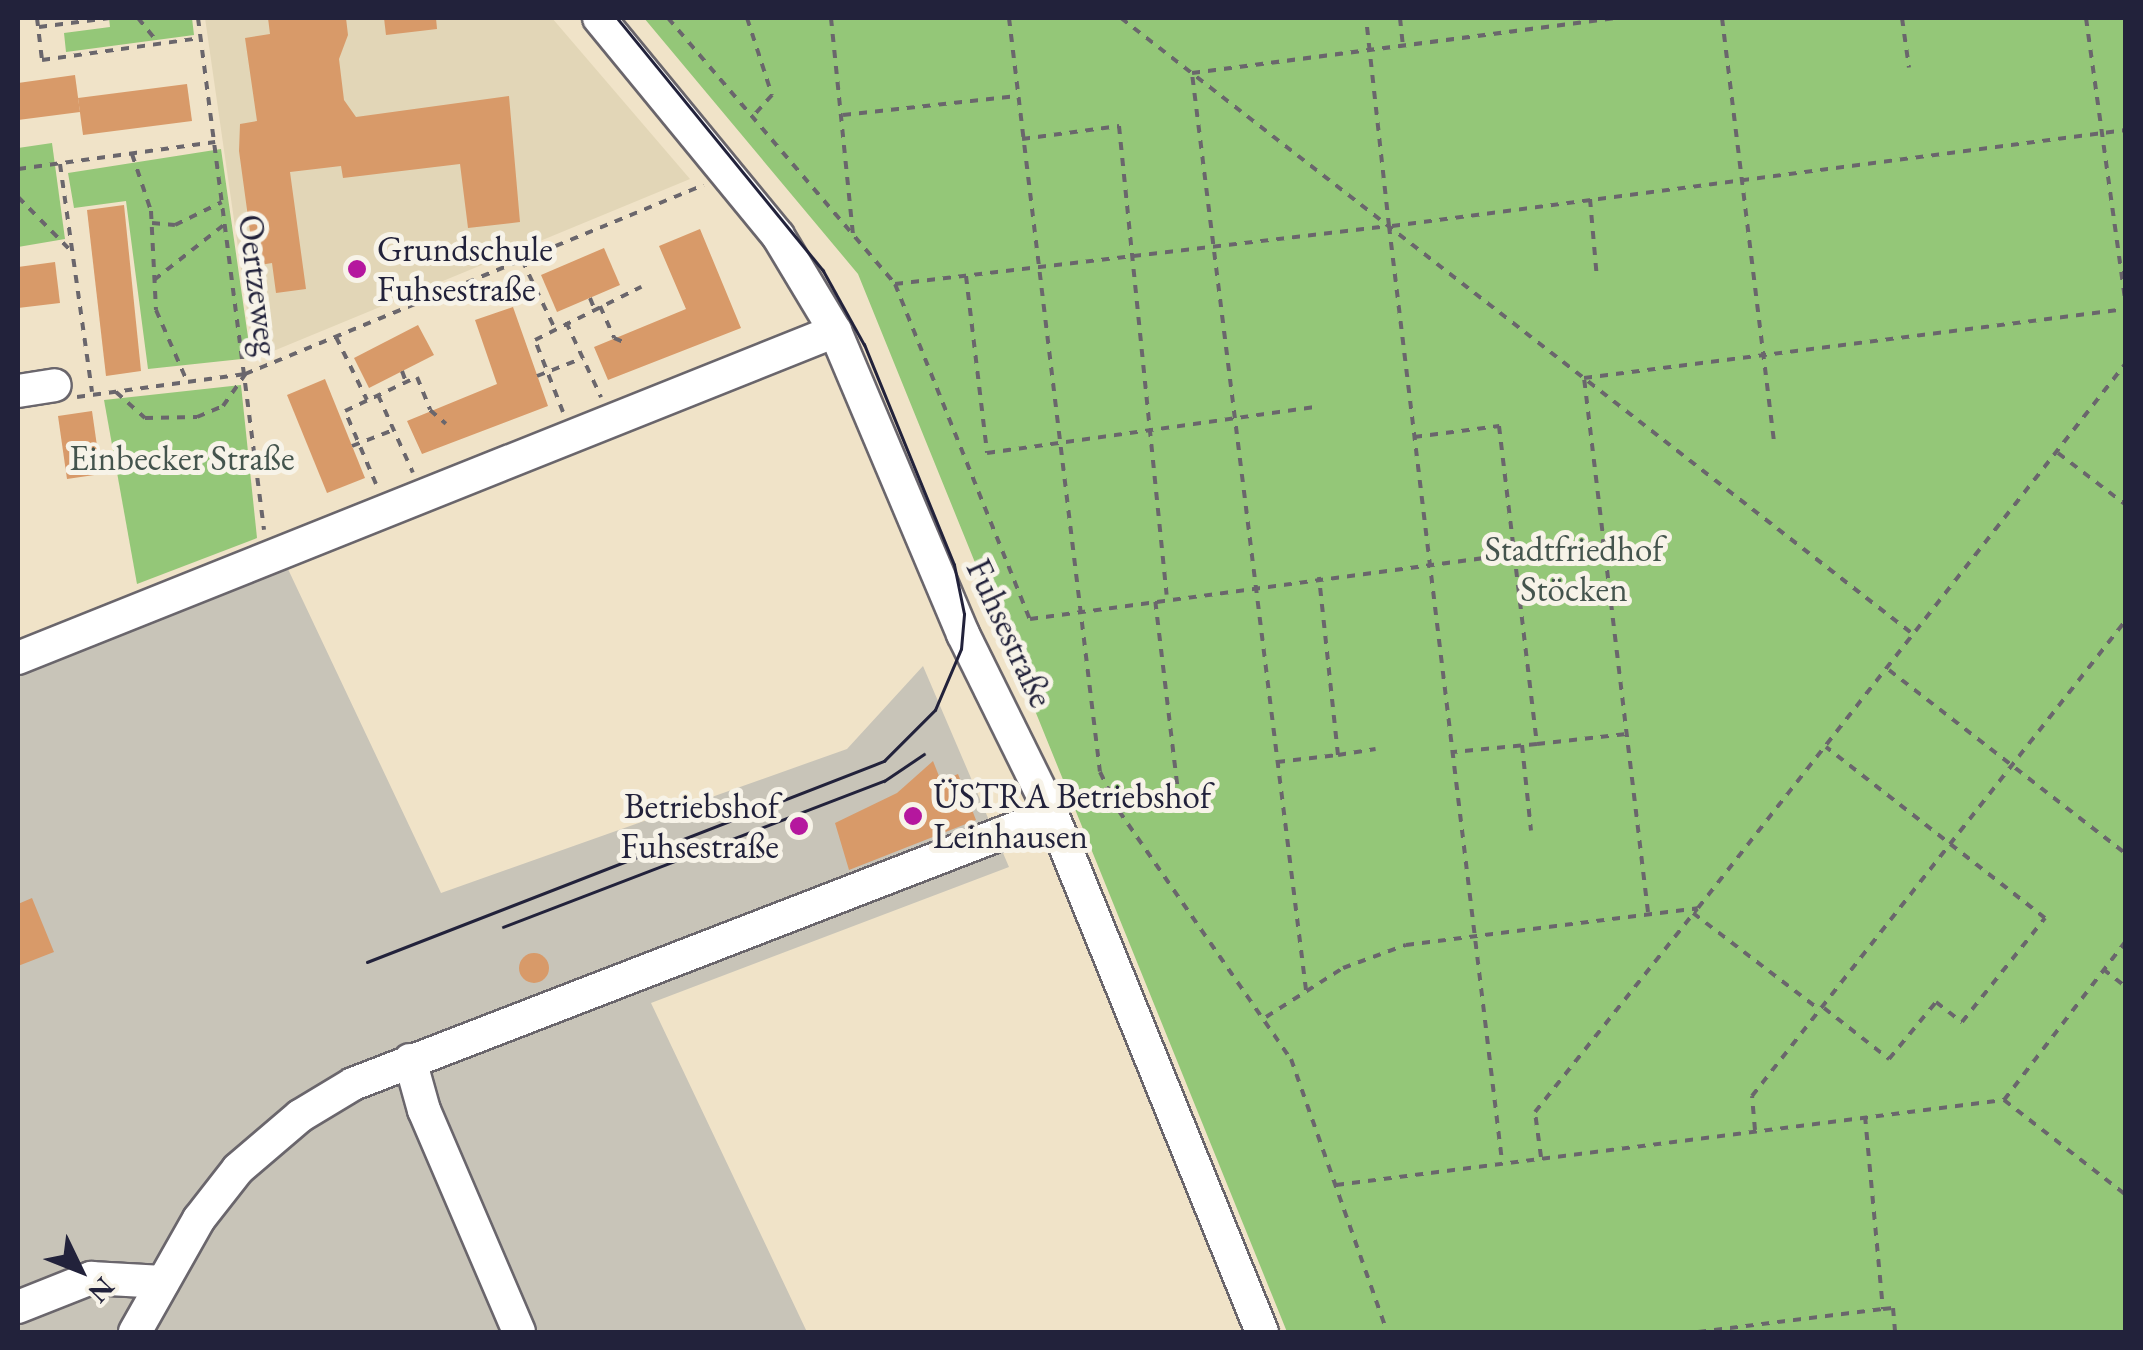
<!DOCTYPE html>
<meta charset="utf-8">
<style>
body{margin:0}
#map{position:relative;width:2143px;height:1350px;overflow:hidden;background:#f0e3c8;font-family:"EB Garamond",serif}
div>[style]{position:absolute}
[style*='--x']{left:calc(var(--x)*1px);top:calc(var(--y)*1px);width:calc(var(--w)*1px);rotate:calc(var(--a)*1deg)}
.built>*{inset:0;background:#e2d6b7}
.industrial>*{inset:0;background:#c8c4b8}
.green>*{inset:0;background:#94c778}
.building>*{inset:0;background:#d89a69}
.round{border-radius:50%}
.path>*{height:4px;margin-top:-2px;transform-origin:0;background:repeating-linear-gradient(90deg,#6a666c 0 8px,transparent 0 16px)}
.roads{filter:drop-shadow(2px 0 #6a666c) drop-shadow(-2px 0 #6a666c) drop-shadow(0 2px #6a666c) drop-shadow(0 -2px #6a666c)}
.minor>*{height:32px;margin:-16px;padding:0 16px;transform-origin:16px;border-radius:16px;background:#fff}
.tram>*{height:2.5px;margin:-1.25px;padding:0 1.25px;transform-origin:1.25px;border-radius:1.25px;background:#22223b}
.dots>*{width:28px;height:28px;translate:-50% -50%;box-sizing:border-box;border:5px solid #f7f3e8;border-radius:50%}
span{translate:-50% -50%;white-space:nowrap;text-align:center;line-height:1.15;-webkit-text-stroke:10px #f7f3e8;paint-order:stroke}
.poi-label{font-size:35px;color:#22223b}
.left{translate:0 -50%;text-align:left}
.right{translate:-100% -50%;text-align:right}
.street-label{font-size:35px;color:#22223b}
.park-label{font-size:35px;color:#44544d}
.frame{position:absolute;inset:0;border:20px solid #22223b;pointer-events:none}
.north{position:absolute;left:30px;top:1220px;width:100px;height:100px;-webkit-text-stroke:8px #f7f3e8;paint-order:stroke;rotate:133deg;font-size:28px;font-weight:700;line-height:40px;text-align:center;color:#22223b}
.north::after{content:'';display:block;margin:auto;width:35px;height:45px;background:#22223b;clip-path:polygon(50% 0,100% 100%,50% 72%,0 100%)}
</style>
<div id="map">
<div class="built">
<i style="clip-path:polygon(205px 18px,552px 18px,690px 179px,254px 359px)"></i>
</div>
<div class="industrial">
<i style="clip-path:polygon(287px 567px,441px 893px,847px 749px,923px 666px,1009px 867px,651px 1003px,807px 1332px,18px 1332px,18px 674px)"></i>
</div>
<div class="green">
<i style="clip-path:polygon(109px 18px,192px 18px,194px 35px,66px 52px,64px 33px,110px 27px)"></i>
<i style="clip-path:polygon(644px 18px,2125px 18px,2125px 1332px,1287px 1332px,858px 274px)"></i>
<i style="clip-path:polygon(52px 143px,65px 239px,18px 247px,18px 148px)"></i>
<i style="clip-path:polygon(221px 149px,251px 358px,148px 369px,126px 201px,74px 208px,68px 173px)"></i>
<i style="clip-path:polygon(241px 385px,257px 538px,137px 584px,104px 400px)"></i>
</div>
<div class="building">
<i style="clip-path:polygon(268px 18px,346px 18px,348px 35px,339px 59px,344px 100px,356px 117px,509px 96px,520px 222px,468px 228px,460px 164px,343px 178px,341px 166px,290px 172px,306px 289px,276px 293px,272px 263px,260px 265px,251px 239px,239px 151px,240px 124px,257px 121px,245px 38px,270px 34px)"></i>
<i style="clip-path:polygon(384px 18px,436px 18px,437px 29px,386px 35px)"></i>
<i style="clip-path:polygon(75px 75px,80px 112px,18px 120px,18px 83px)"></i>
<i style="clip-path:polygon(187px 84px,192px 121px,83px 135px,78px 98px)"></i>
<i style="clip-path:polygon(124px 205px,141px 371px,106px 376px,87px 210px)"></i>
<i style="clip-path:polygon(700px 229px,741px 328px,608px 380px,594px 347px,686px 309px,659px 246px)"></i>
<i style="clip-path:polygon(604px 248px,620px 285px,557px 312px,541px 275px)"></i>
<i style="clip-path:polygon(55px 262px,60px 303px,18px 308px,18px 267px)"></i>
<i style="clip-path:polygon(513px 307px,548px 406px,422px 454px,407px 421px,497px 384px,475px 320px)"></i>
<i style="clip-path:polygon(418px 325px,434px 355px,369px 388px,354px 358px)"></i>
<i style="clip-path:polygon(325px 379px,365px 478px,327px 493px,287px 395px)"></i>
<i style="clip-path:polygon(92px 411px,101px 474px,67px 479px,58px 416px)"></i>
<i style="clip-path:polygon(933px 761px,941px 781px,958px 774px,976px 820px,849px 870px,835px 823px,897px 793px)"></i>
<i style="clip-path:polygon(32px 898px,54px 952px,18px 966px,18px 904px)"></i>
<i class="round" style="left:519px;top:953px;width:30px;height:30px"></i>
</div>
<div class="path">
<i style="--x:37;--y:18;--w:42;--a:83.2"></i>
<i style="--x:42;--y:60;--w:161;--a:-7.9"></i>
<i style="--x:138;--y:18;--w:32;--a:51"></i>
<i style="--x:198;--y:18;--w:516;--a:82.65"></i>
<i style="--x:668;--y:18;--w:350;--a:49.5"></i>
<i style="--x:895;--y:284;--w:361;--a:68.1"></i>
<i style="--x:1030;--y:619;--w:578;--a:-7.65"></i>
<i style="--x:747;--y:18;--w:81;--a:72"></i>
<i style="--x:772;--y:95;--w:30;--a:132"></i>
<i style="--x:831;--y:18;--w:219;--a:84.2"></i>
<i style="--x:1009;--y:18;--w:759;--a:83.12"></i>
<i style="--x:1100;--y:772;--w:43;--a:64"></i>
<i style="--x:1119;--y:811;--w:302;--a:55.3"></i>
<i style="--x:1291;--y:1059;--w:289;--a:70.6"></i>
<i style="--x:1121;--y:18;--w:1005;--a:37.88"></i>
<i style="--x:1400;--y:18;--w:27;--a:84"></i>
<i style="--x:1722;--y:18;--w:427;--a:83"></i>
<i style="--x:1902;--y:18;--w:50;--a:82"></i>
<i style="--x:2086;--y:18;--w:293;--a:82.1"></i>
<i style="--x:39;--y:27;--w:71;--a:-7.3"></i>
<i style="--x:843;--y:115;--w:175;--a:-6.2"></i>
<i style="--x:1022;--y:139;--w:98;--a:-7.6"></i>
<i style="--x:1119;--y:126;--w:471;--a:84.2"></i>
<i style="--x:132;--y:154;--w:60;--a:71.6"></i>
<i style="--x:151;--y:211;--w:99;--a:87.1"></i>
<i style="--x:156;--y:310;--w:75;--a:66.5"></i>
<i style="--x:60;--y:164;--w:230;--a:82"></i>
<i style="--x:18;--y:169;--w:199;--a:-7.8"></i>
<i style="--x:18;--y:197;--w:77;--a:45.5"></i>
<i style="--x:1590;--y:199;--w:80;--a:85"></i>
<i style="--x:152;--y:223;--w:23;--a:5"></i>
<i style="--x:175;--y:225;--w:52;--a:-26.1"></i>
<i style="--x:1389;--y:226;--w:942;--a:83.11"></i>
<i style="--x:1392;--y:226;--w:740;--a:-7.45"></i>
<i style="--x:522;--y:260;--w:79;--a:64.4"></i>
<i style="--x:966;--y:276;--w:178;--a:83.2"></i>
<i style="--x:987;--y:453;--w:331;--a:-8"></i>
<i style="--x:154;--y:280;--w:90;--a:-38.3"></i>
<i style="--x:895;--y:284;--w:497;--a:-6.7"></i>
<i style="--x:1389;--y:226;--w:209;--a:-96.3"></i>
<i style="--x:590;--y:298;--w:11;--a:68"></i>
<i style="--x:600;--y:306;--w:35;--a:66"></i>
<i style="--x:614;--y:338;--w:15;--a:23"></i>
<i style="--x:566;--y:322;--w:83;--a:65"></i>
<i style="--x:336;--y:337;--w:70;--a:63.8"></i>
<i style="--x:402;--y:371;--w:12;--a:70"></i>
<i style="--x:537;--y:376;--w:49;--a:-21.4"></i>
<i style="--x:116;--y:392;--w:39;--a:42"></i>
<i style="--x:145;--y:418;--w:52;--a:-1.1"></i>
<i style="--x:197;--y:417;--w:28;--a:-23"></i>
<i style="--x:223;--y:406;--w:39;--a:-55"></i>
<i style="--x:378;--y:395;--w:85;--a:65.8"></i>
<i style="--x:77;--y:397;--w:170;--a:-7.8"></i>
<i style="--x:245;--y:374;--w:496;--a:-22.4"></i>
<i style="--x:563;--y:412;--w:77;--a:-111.3"></i>
<i style="--x:535;--y:340;--w:119;--a:-26.6"></i>
<i style="--x:1414;--y:437;--w:86;--a:-7.4"></i>
<i style="--x:1499;--y:426;--w:320;--a:83.2"></i>
<i style="--x:1537;--y:744;--w:84;--a:174.6"></i>
<i style="--x:352;--y:446;--w:44;--a:-21.3"></i>
<i style="--x:2058;--y:453;--w:86;--a:37.4"></i>
<i style="--x:376;--y:484;--w:79;--a:-113"></i>
<i style="--x:345;--y:411;--w:80;--a:-25.3"></i>
<i style="--x:417;--y:377;--w:35;--a:68"></i>
<i style="--x:430;--y:410;--w:21;--a:41"></i>
<i style="--x:1889;--y:670;--w:300;--a:37.8"></i>
<i style="--x:1537;--y:744;--w:90;--a:-6.4"></i>
<i style="--x:1522;--y:745;--w:86;--a:84"></i>
<i style="--x:1338;--y:755;--w:38;--a:-9"></i>
<i style="--x:1277;--y:762;--w:61;--a:-6.5"></i>
<i style="--x:1338;--y:755;--w:179;--a:-96.1"></i>
<i style="--x:1119;--y:811;--w:61;--a:-10.4"></i>
<i style="--x:1179;--y:800;--w:202;--a:-96.8"></i>
<i style="--x:1648;--y:912;--w:538;--a:-96.83"></i>
<i style="--x:1584;--y:378;--w:546;--a:-7.26"></i>
<i style="--x:1693;--y:913;--w:160;--a:37.4"></i>
<i style="--x:2103;--y:969;--w:29;--a:38"></i>
<i style="--x:1306;--y:990;--w:924;--a:-97.09"></i>
<i style="--x:1192;--y:73;--w:429;--a:-7.4"></i>
<i style="--x:1824;--y:1008;--w:83;--a:38.1"></i>
<i style="--x:1889;--y:1059;--w:74;--a:-50.5"></i>
<i style="--x:1936;--y:1002;--w:33;--a:38"></i>
<i style="--x:1962;--y:1022;--w:133;--a:-51.4"></i>
<i style="--x:2045;--y:918;--w:278;--a:-142"></i>
<i style="--x:1266;--y:1017;--w:91;--a:-32.5"></i>
<i style="--x:1343;--y:968;--w:67;--a:-20.1"></i>
<i style="--x:1406;--y:945;--w:294;--a:-7.2"></i>
<i style="--x:1698;--y:908;--w:693;--a:-51.86"></i>
<i style="--x:2004;--y:1100;--w:155;--a:37.9"></i>
<i style="--x:1865;--y:1116;--w:194;--a:84.7"></i>
<i style="--x:1883;--y:1309;--w:10;--a:-6"></i>
<i style="--x:1893;--y:1308;--w:24;--a:85"></i>
<i style="--x:1755;--y:1130;--w:34;--a:-95"></i>
<i style="--x:1752;--y:1096;--w:605;--a:-51.84"></i>
<i style="--x:1541;--y:1157;--w:45;--a:-97.6"></i>
<i style="--x:1535;--y:1112;--w:260;--a:-51.4"></i>
<i style="--x:1336;--y:1185;--w:673;--a:-7.25"></i>
<i style="--x:2004;--y:1100;--w:200;--a:-52.5"></i>
<i style="--x:1698;--y:1332;--w:186;--a:-7.1"></i>
</div>
<div class="roads">
<div class="minor">
<i style="--x:599;--y:18;--w:282;--a:50.6"></i>
<i style="--x:778;--y:236;--w:111;--a:59"></i>
<i style="--x:835;--y:331;--w:329;--a:67.1"></i>
<i style="--x:963;--y:634;--w:201;--a:63.7"></i>
<i style="--x:1052;--y:814;--w:559;--a:67.93"></i>
<i style="--x:18;--y:391;--w:37;--a:-9"></i>
<i style="--x:18;--y:658;--w:880;--a:-21.81"></i>
<i style="--x:410;--y:1060;--w:52;--a:74.4"></i>
<i style="--x:424;--y:1110;--w:241;--a:66.8"></i>
<i style="--x:18;--y:1307;--w:79;--a:-21.7"></i>
<i style="--x:91;--y:1278;--w:72;--a:3.2"></i>
<i style="--x:135;--y:1332;--w:130;--a:-60.5"></i>
<i style="--x:199;--y:1219;--w:63;--a:-52"></i>
<i style="--x:238;--y:1169;--w:82;--a:-40.5"></i>
<i style="--x:300;--y:1116;--w:62;--a:-31.1"></i>
<i style="--x:353;--y:1084;--w:749;--a:-21.12"></i>
</div>
</div>
<div class="tram">
<i style="--x:503;--y:927;--w:408;--a:-21"></i>
<i style="--x:884;--y:781;--w:48;--a:-34"></i>
<i style="--x:367;--y:962;--w:555;--a:-21.25"></i>
<i style="--x:884;--y:761;--w:72;--a:-45"></i>
<i style="--x:935;--y:710;--w:66;--a:-66.9"></i>
<i style="--x:961;--y:649;--w:35;--a:-85"></i>
<i style="--x:964;--y:614;--w:50;--a:-101.5"></i>
<i style="--x:954;--y:565;--w:238;--a:-112.2"></i>
<i style="--x:864;--y:345;--w:85;--a:-119"></i>
<i style="--x:823;--y:271;--w:326;--a:-129.2"></i>
</div>
<div class="dots">
<i style="left:357px;top:269px;background:#b5179e"></i>
<i style="left:913px;top:816px;background:#b5179e"></i>
<i style="left:799px;top:826px;background:#b5179e"></i>
</div>
<div class="poi-label">
<span class="left" style="left:377px;top:269px">Grundschule<br>Fuhsestraße</span>
<span class="left" style="left:933px;top:816px">ÜSTRA Betriebshof<br>Leinhausen</span>
<span class="right" style="left:779px;top:826px">Betriebshof<br>Fuhsestraße</span>
</div>
<div class="street-label">
<span style="left:259px;top:285px;rotate:83deg">Oertzeweg</span>
<span style="left:1010px;top:633px;rotate:65deg">Fuhsestraße</span>
</div>
<div class="park-label">
<span style="left:182px;top:458px">Einbecker Straße</span>
<span style="left:1574px;top:569px">Stadtfriedhof<br>Stöcken</span>
</div>
<div class="frame"></div>
<div class="north">N</div>
</div>
